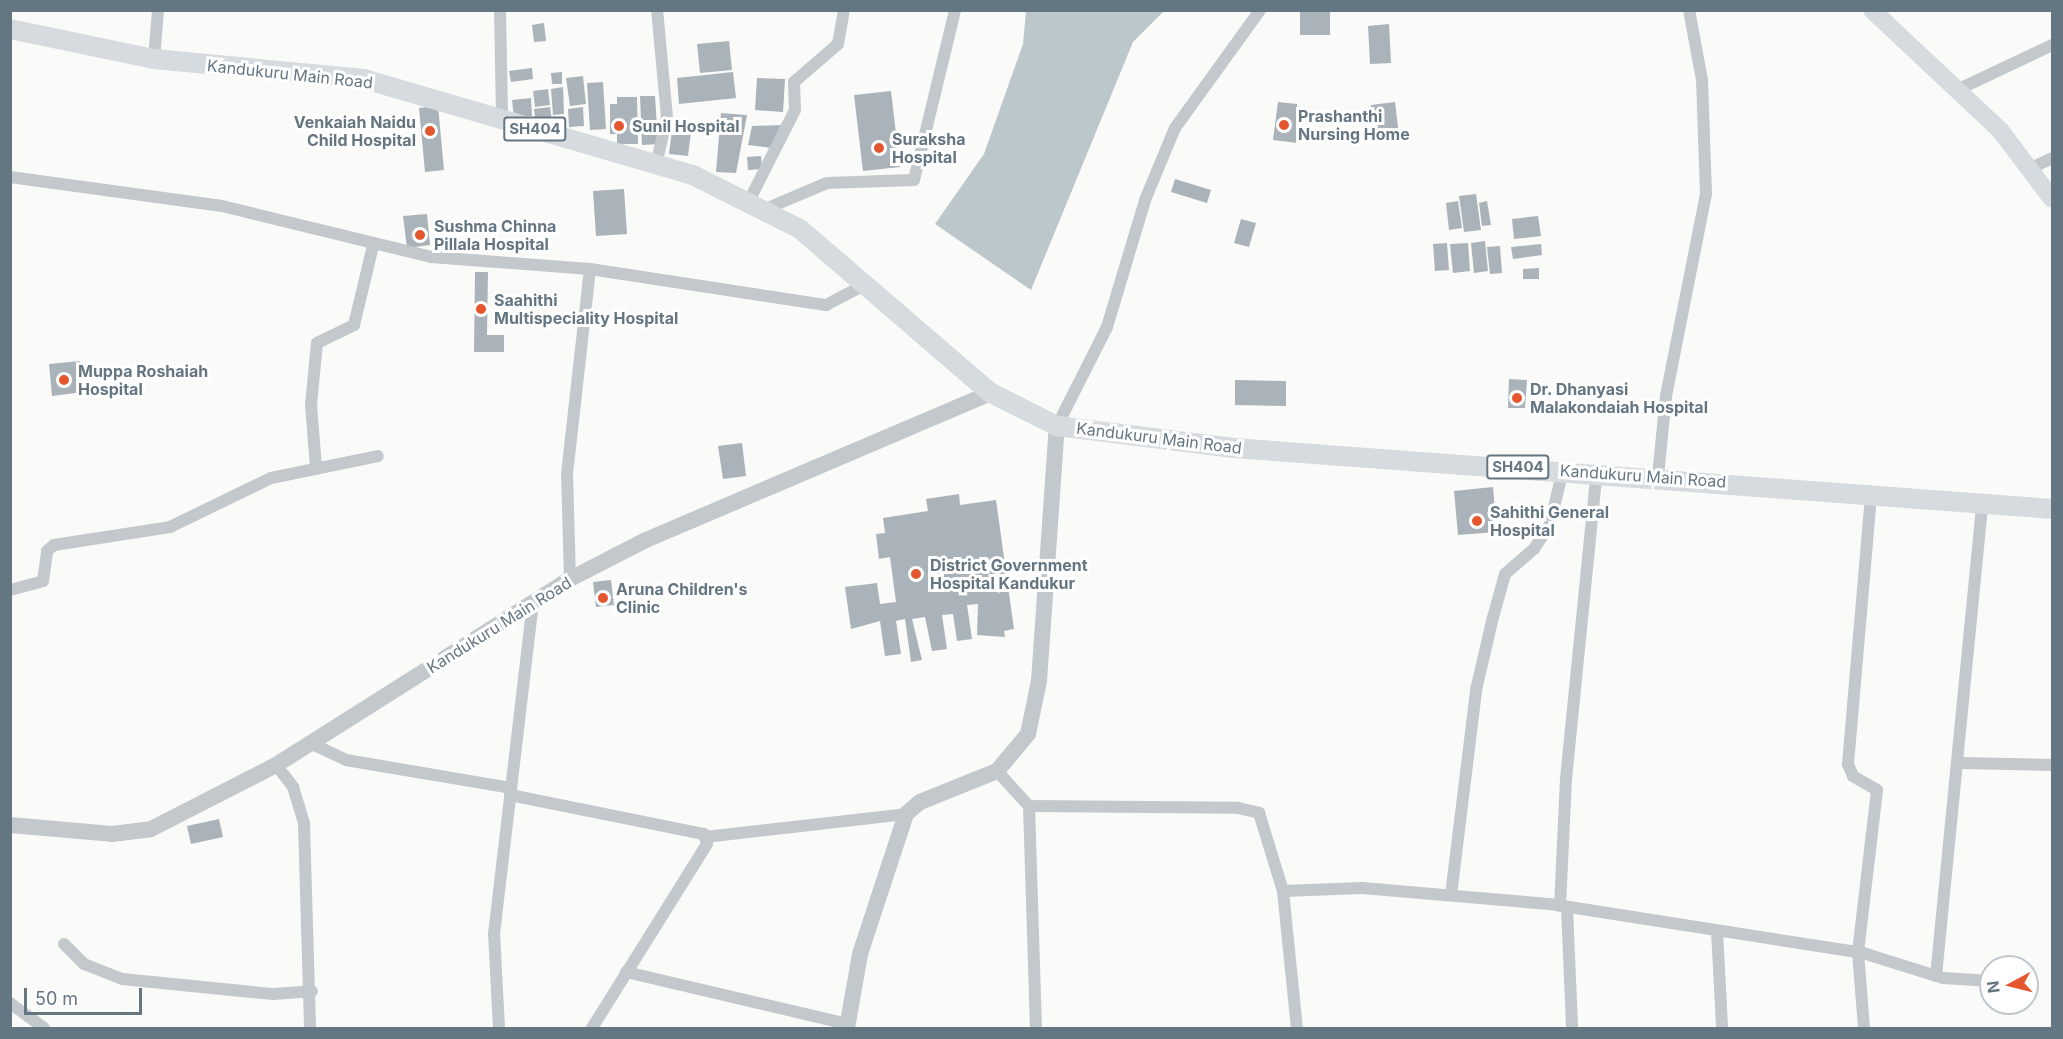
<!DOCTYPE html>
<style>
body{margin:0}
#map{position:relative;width:2063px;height:1039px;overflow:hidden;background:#fafaf8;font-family:Inter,sans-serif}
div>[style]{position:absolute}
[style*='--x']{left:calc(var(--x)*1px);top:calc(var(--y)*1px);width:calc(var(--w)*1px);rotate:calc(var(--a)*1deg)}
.water>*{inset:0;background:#bbc7cb}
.building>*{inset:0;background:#aab3b9}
.minor>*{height:12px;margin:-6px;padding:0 6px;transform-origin:6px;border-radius:6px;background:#c3c8cc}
.tertiary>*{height:16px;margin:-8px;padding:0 8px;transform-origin:8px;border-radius:8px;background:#c3c8cc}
.secondary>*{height:18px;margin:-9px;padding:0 9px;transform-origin:9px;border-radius:9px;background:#d6dbdf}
.primary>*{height:20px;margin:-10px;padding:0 10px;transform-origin:10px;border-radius:10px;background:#d6dbdf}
.dots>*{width:16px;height:16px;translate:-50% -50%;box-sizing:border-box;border:3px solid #fff;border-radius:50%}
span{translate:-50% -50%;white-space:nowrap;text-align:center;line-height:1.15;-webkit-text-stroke:6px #fff;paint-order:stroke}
.shield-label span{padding:2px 4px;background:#fff;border:2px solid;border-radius:4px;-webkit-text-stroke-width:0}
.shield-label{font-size:15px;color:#657683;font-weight:700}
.street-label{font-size:16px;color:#657683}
.poi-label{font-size:16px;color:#657683;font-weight:700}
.left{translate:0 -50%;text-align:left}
.right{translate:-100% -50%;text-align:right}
.frame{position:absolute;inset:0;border:12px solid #657683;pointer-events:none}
.north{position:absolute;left:1979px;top:955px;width:60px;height:60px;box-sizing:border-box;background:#fff;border:2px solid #c1c8cd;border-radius:50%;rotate:263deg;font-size:16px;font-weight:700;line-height:24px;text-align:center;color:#657683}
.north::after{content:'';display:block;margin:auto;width:21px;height:27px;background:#e4572e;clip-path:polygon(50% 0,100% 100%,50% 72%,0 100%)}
.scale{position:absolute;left:24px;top:988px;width:118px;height:27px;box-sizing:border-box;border:3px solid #657683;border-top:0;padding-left:8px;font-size:18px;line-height:21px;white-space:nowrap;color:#657683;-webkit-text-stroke:4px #fff;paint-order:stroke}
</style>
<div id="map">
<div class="water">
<i style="clip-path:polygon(1026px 11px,1164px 11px,1133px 42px,1031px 290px,935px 224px,984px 154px,1023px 44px)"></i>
</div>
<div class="building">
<i style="clip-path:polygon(1300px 10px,1330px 10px,1330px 35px,1300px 35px)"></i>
<i style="clip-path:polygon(544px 23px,546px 41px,534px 42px,532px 25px)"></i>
<i style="clip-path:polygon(1389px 24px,1391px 63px,1370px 64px,1368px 26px)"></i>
<i style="clip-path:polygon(729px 41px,732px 70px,700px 73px,697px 44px)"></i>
<i style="clip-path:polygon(532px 68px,533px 79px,511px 82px,509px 71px)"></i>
<i style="clip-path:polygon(562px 72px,562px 84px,552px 84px,551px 73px)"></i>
<i style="clip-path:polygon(733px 72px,736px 98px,679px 104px,677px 78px)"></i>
<i style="clip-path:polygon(583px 76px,586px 104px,570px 106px,566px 78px)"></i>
<i style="clip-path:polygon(757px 78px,785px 79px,783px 112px,755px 110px)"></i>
<i style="clip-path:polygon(603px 82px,606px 129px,590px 130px,587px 83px)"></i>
<i style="clip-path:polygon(563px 87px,564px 114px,553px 115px,551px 89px)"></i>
<i style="clip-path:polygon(548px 89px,550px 105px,535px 107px,533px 91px)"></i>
<i style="clip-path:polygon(891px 91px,900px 167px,863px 171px,854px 95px)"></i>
<i style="clip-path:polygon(640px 96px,655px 96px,658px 144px,642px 145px)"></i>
<i style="clip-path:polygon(617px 97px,637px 97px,638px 144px,617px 144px,617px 134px,610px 134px,610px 104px,617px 104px)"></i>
<i style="clip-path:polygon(531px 98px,532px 116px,514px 117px,512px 100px)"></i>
<i style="clip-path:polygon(1278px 102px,1297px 104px,1298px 143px,1273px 140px)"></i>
<i style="clip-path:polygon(1395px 102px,1399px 135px,1375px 138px,1371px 105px)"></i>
<i style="clip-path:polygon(438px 106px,444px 170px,425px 172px,419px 108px)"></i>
<i style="clip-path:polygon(550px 107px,552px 122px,536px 124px,534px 109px)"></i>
<i style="clip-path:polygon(583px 107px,584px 126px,569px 127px,568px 109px)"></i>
<i style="clip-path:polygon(721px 113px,747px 115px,736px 173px,716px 172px)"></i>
<i style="clip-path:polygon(783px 125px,772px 148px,748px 145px,752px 126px)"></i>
<i style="clip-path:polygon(672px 130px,691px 132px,688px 156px,669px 154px)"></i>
<i style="clip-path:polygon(761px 156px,762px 169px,748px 170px,747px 157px)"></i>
<i style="clip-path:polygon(1175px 179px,1211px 190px,1207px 203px,1171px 192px)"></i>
<i style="clip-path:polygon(624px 189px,627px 234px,596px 236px,593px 191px)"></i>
<i style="clip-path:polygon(1476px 194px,1481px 230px,1464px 232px,1459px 196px)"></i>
<i style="clip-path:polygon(1458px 201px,1462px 228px,1449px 230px,1446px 203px)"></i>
<i style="clip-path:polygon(1487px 201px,1491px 225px,1482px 226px,1479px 203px)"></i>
<i style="clip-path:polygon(427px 214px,430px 245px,407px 248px,403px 216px)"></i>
<i style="clip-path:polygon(1538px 216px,1541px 236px,1514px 239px,1512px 219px)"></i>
<i style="clip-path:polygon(1241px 219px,1256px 223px,1249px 247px,1234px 243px)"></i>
<i style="clip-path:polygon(1485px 241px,1488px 271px,1474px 273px,1471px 243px)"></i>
<i style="clip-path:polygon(1447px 243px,1449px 270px,1435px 271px,1433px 244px)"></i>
<i style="clip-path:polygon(1468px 243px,1470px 271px,1453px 273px,1450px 244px)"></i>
<i style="clip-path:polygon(1541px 244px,1542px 255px,1513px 259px,1511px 247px)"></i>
<i style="clip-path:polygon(1500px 246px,1502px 273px,1490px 274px,1487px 247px)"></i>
<i style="clip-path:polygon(1539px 268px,1539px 279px,1523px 279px,1523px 269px)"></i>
<i style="clip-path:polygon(475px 272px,488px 272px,487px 335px,504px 335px,504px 352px,474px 352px)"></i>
<i style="clip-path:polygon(80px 361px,83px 392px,52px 396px,49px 364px)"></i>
<i style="clip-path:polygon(1509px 379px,1527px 380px,1525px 408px,1508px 408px)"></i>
<i style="clip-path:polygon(1235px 380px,1286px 381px,1286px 406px,1235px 405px)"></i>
<i style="clip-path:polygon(742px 443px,746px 476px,723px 479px,718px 446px)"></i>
<i style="clip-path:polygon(1493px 487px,1497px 532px,1458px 535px,1454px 491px)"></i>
<i style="clip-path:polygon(959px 494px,960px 505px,996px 500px,1014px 629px,1004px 631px,1005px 637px,977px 635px,978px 604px,967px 605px,972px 639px,957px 641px,953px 614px,942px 615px,947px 649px,932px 651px,925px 617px,912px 619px,922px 660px,911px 662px,905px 619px,896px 621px,901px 654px,885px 656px,880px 621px,851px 629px,845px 587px,877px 583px,880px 604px,896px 602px,890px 557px,879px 559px,876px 534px,885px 533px,883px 518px,928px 511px,926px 499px)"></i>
<i style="clip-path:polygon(611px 580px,614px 605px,596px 607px,593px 582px)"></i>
<i style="clip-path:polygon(219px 819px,223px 837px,191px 844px,187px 826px)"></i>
</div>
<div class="minor">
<i style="--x:500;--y:10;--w:109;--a:88.9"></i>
<i style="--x:154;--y:59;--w:49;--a:-85.3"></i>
<i style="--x:1957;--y:90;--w:105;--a:-25.3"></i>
<i style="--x:656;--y:165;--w:49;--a:-77.1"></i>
<i style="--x:667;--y:117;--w:107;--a:-95.3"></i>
<i style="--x:2031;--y:168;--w:23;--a:-25"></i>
<i style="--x:10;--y:177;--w:214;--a:7.8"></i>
<i style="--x:222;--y:206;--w:215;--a:13.7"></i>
<i style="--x:431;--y:257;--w:159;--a:4.3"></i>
<i style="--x:590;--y:269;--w:239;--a:8.7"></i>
<i style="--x:826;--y:305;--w:45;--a:-27.7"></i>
<i style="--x:748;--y:203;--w:104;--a:-63.2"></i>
<i style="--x:795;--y:110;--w:28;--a:-92"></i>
<i style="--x:794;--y:82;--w:58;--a:-40.8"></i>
<i style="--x:838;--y:44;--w:35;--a:-80"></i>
<i style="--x:763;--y:210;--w:69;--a:-22.9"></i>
<i style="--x:827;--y:183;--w:87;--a:-2"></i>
<i style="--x:914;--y:180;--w:175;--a:-76.4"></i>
<i style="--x:1057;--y:426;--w:111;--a:-63.2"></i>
<i style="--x:1107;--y:327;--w:133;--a:-73.3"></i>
<i style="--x:1145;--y:200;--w:78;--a:-67.4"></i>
<i style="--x:1175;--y:128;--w:145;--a:-54.2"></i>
<i style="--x:316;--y:468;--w:63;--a:-94.5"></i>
<i style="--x:311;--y:405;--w:62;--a:-84.5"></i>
<i style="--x:317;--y:343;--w:41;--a:-25.9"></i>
<i style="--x:354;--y:325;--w:81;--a:-76.5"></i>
<i style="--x:1658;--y:476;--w:80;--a:-84.3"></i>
<i style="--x:1666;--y:396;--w:206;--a:-78.8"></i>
<i style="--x:1706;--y:194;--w:114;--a:-92"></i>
<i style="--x:1702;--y:80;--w:71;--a:-100.5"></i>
<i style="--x:570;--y:579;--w:105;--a:-91.6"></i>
<i style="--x:567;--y:474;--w:206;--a:-83.6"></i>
<i style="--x:10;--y:590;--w:34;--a:-15"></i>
<i style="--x:43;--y:581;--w:30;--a:-82"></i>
<i style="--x:47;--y:551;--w:9;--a:-41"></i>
<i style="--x:54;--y:545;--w:117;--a:-8.8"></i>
<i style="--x:170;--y:527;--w:112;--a:-25.9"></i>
<i style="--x:271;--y:478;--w:109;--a:-11.6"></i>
<i style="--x:310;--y:743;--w:40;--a:25"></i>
<i style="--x:346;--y:760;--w:167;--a:9.6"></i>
<i style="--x:1959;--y:763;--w:93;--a:1.2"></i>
<i style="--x:276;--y:765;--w:28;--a:52"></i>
<i style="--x:293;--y:787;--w:39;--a:73"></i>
<i style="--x:304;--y:824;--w:204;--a:88.3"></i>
<i style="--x:997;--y:771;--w:47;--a:47.6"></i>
<i style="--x:1029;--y:806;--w:222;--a:88.2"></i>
<i style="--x:510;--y:795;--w:198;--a:11.4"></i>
<i style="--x:704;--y:834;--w:10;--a:73"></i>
<i style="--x:707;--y:844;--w:217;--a:122"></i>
<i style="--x:1029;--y:806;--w:209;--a:0.5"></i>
<i style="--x:1238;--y:808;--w:22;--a:13"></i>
<i style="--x:1259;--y:813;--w:82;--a:72.9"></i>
<i style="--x:1283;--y:891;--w:138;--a:84.2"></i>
<i style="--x:705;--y:837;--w:202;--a:-6.5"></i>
<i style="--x:1283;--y:891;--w:79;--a:-2.2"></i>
<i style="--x:1362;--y:888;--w:189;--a:4.9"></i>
<i style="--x:1550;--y:904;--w:317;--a:8.9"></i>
<i style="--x:1863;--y:953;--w:84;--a:17.4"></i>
<i style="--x:1943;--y:978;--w:48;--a:3.6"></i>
<i style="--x:1451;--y:895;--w:207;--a:-83"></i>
<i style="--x:1476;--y:690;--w:71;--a:-76.9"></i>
<i style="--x:1492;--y:621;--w:49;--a:-74.5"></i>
<i style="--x:1505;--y:574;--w:38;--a:-41"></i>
<i style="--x:1534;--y:549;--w:30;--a:-57"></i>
<i style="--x:1550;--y:524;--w:56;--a:-76.5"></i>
<i style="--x:1560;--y:906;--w:127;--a:-87.3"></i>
<i style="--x:1566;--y:779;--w:310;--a:-84.3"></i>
<i style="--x:1567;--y:907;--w:121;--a:87.6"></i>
<i style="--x:1717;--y:931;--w:97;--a:87"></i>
<i style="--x:64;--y:944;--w:28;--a:45"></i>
<i style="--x:84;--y:964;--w:41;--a:21.5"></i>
<i style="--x:122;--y:979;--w:152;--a:5.7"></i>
<i style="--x:273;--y:994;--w:39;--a:-4"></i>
<i style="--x:626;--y:972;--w:228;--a:13.2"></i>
<i style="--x:1936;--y:976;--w:474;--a:-84.4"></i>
<i style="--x:10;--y:1003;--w:42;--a:36.3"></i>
<i style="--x:499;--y:1028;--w:94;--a:-93"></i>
<i style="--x:494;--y:934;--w:332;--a:-83.3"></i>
<i style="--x:1864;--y:1028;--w:76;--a:-94.5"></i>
<i style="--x:1858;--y:952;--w:163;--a:-83.3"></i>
<i style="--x:1877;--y:790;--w:28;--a:-150"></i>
<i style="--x:1853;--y:776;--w:13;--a:-113"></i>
<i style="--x:1848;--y:764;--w:268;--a:-85.1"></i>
</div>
<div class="tertiary">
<i style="--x:10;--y:825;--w:102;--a:5"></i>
<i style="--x:112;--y:834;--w:39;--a:-7"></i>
<i style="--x:151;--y:829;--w:140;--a:-27.1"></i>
<i style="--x:276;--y:765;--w:348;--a:-32.3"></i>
<i style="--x:570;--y:579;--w:85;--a:-27.2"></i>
<i style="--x:646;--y:540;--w:375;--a:-23.1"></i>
<i style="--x:847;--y:1028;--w:75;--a:-80"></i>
<i style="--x:860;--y:954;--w:147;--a:-71.8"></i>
<i style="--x:906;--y:814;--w:18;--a:-41"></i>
<i style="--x:920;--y:802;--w:83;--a:-21.9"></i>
<i style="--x:997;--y:771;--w:48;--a:-50"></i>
<i style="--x:1028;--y:734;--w:54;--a:-78.3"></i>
<i style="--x:1039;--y:681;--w:256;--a:-86"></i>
</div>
<div class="secondary">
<i style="--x:1872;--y:10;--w:175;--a:43.2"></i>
<i style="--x:2000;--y:130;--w:86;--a:53"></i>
</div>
<div class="primary">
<i style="--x:10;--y:29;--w:147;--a:11.8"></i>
<i style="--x:154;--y:59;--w:211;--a:5.4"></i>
<i style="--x:364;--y:79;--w:343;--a:16.3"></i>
<i style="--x:693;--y:175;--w:120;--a:26.8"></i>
<i style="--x:800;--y:229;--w:252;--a:40.7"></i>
<i style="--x:991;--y:393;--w:74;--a:26.6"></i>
<i style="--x:1057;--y:426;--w:178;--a:7.1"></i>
<i style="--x:1234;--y:448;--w:820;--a:4.26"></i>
</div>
<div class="dots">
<i style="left:1284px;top:125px;background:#e4572e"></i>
<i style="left:619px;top:126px;background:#e4572e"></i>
<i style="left:430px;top:131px;background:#e4572e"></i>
<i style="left:879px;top:148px;background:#e4572e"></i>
<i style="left:420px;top:235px;background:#e4572e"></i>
<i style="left:481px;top:309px;background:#e4572e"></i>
<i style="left:64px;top:380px;background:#e4572e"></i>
<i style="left:1517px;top:398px;background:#e4572e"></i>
<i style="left:1477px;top:521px;background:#e4572e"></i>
<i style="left:916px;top:574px;background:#e4572e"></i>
<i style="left:603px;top:598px;background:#e4572e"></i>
</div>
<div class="shield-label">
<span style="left:535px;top:129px">SH404</span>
<span style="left:1518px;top:467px">SH404</span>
</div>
<div class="street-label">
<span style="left:290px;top:74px;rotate:6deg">Kandukuru Main Road</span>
<span style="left:1159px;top:438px;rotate:7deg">Kandukuru Main Road</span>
<span style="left:1643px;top:476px;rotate:4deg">Kandukuru Main Road</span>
<span style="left:499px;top:625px;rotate:-32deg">Kandukuru Main Road</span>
</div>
<div class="poi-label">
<span class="left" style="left:1298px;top:125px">Prashanthi<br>Nursing Home</span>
<span class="right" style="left:416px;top:131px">Venkaiah Naidu<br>Child Hospital</span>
<span class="left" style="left:632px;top:126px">Sunil Hospital</span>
<span class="left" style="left:892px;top:148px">Suraksha<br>Hospital</span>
<span class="left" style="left:434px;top:235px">Sushma Chinna<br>Pillala Hospital</span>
<span class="left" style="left:494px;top:309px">Saahithi<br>Multispeciality Hospital</span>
<span class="left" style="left:78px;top:380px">Muppa Roshaiah<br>Hospital</span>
<span class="left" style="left:1530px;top:398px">Dr. Dhanyasi<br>Malakondaiah Hospital</span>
<span class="left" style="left:1490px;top:521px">Sahithi General<br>Hospital</span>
<span class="left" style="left:930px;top:574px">District Government<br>Hospital Kandukur</span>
<span class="left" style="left:616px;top:598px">Aruna Children's<br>Clinic</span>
</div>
<div class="frame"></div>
<div class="north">N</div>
<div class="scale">50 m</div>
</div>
